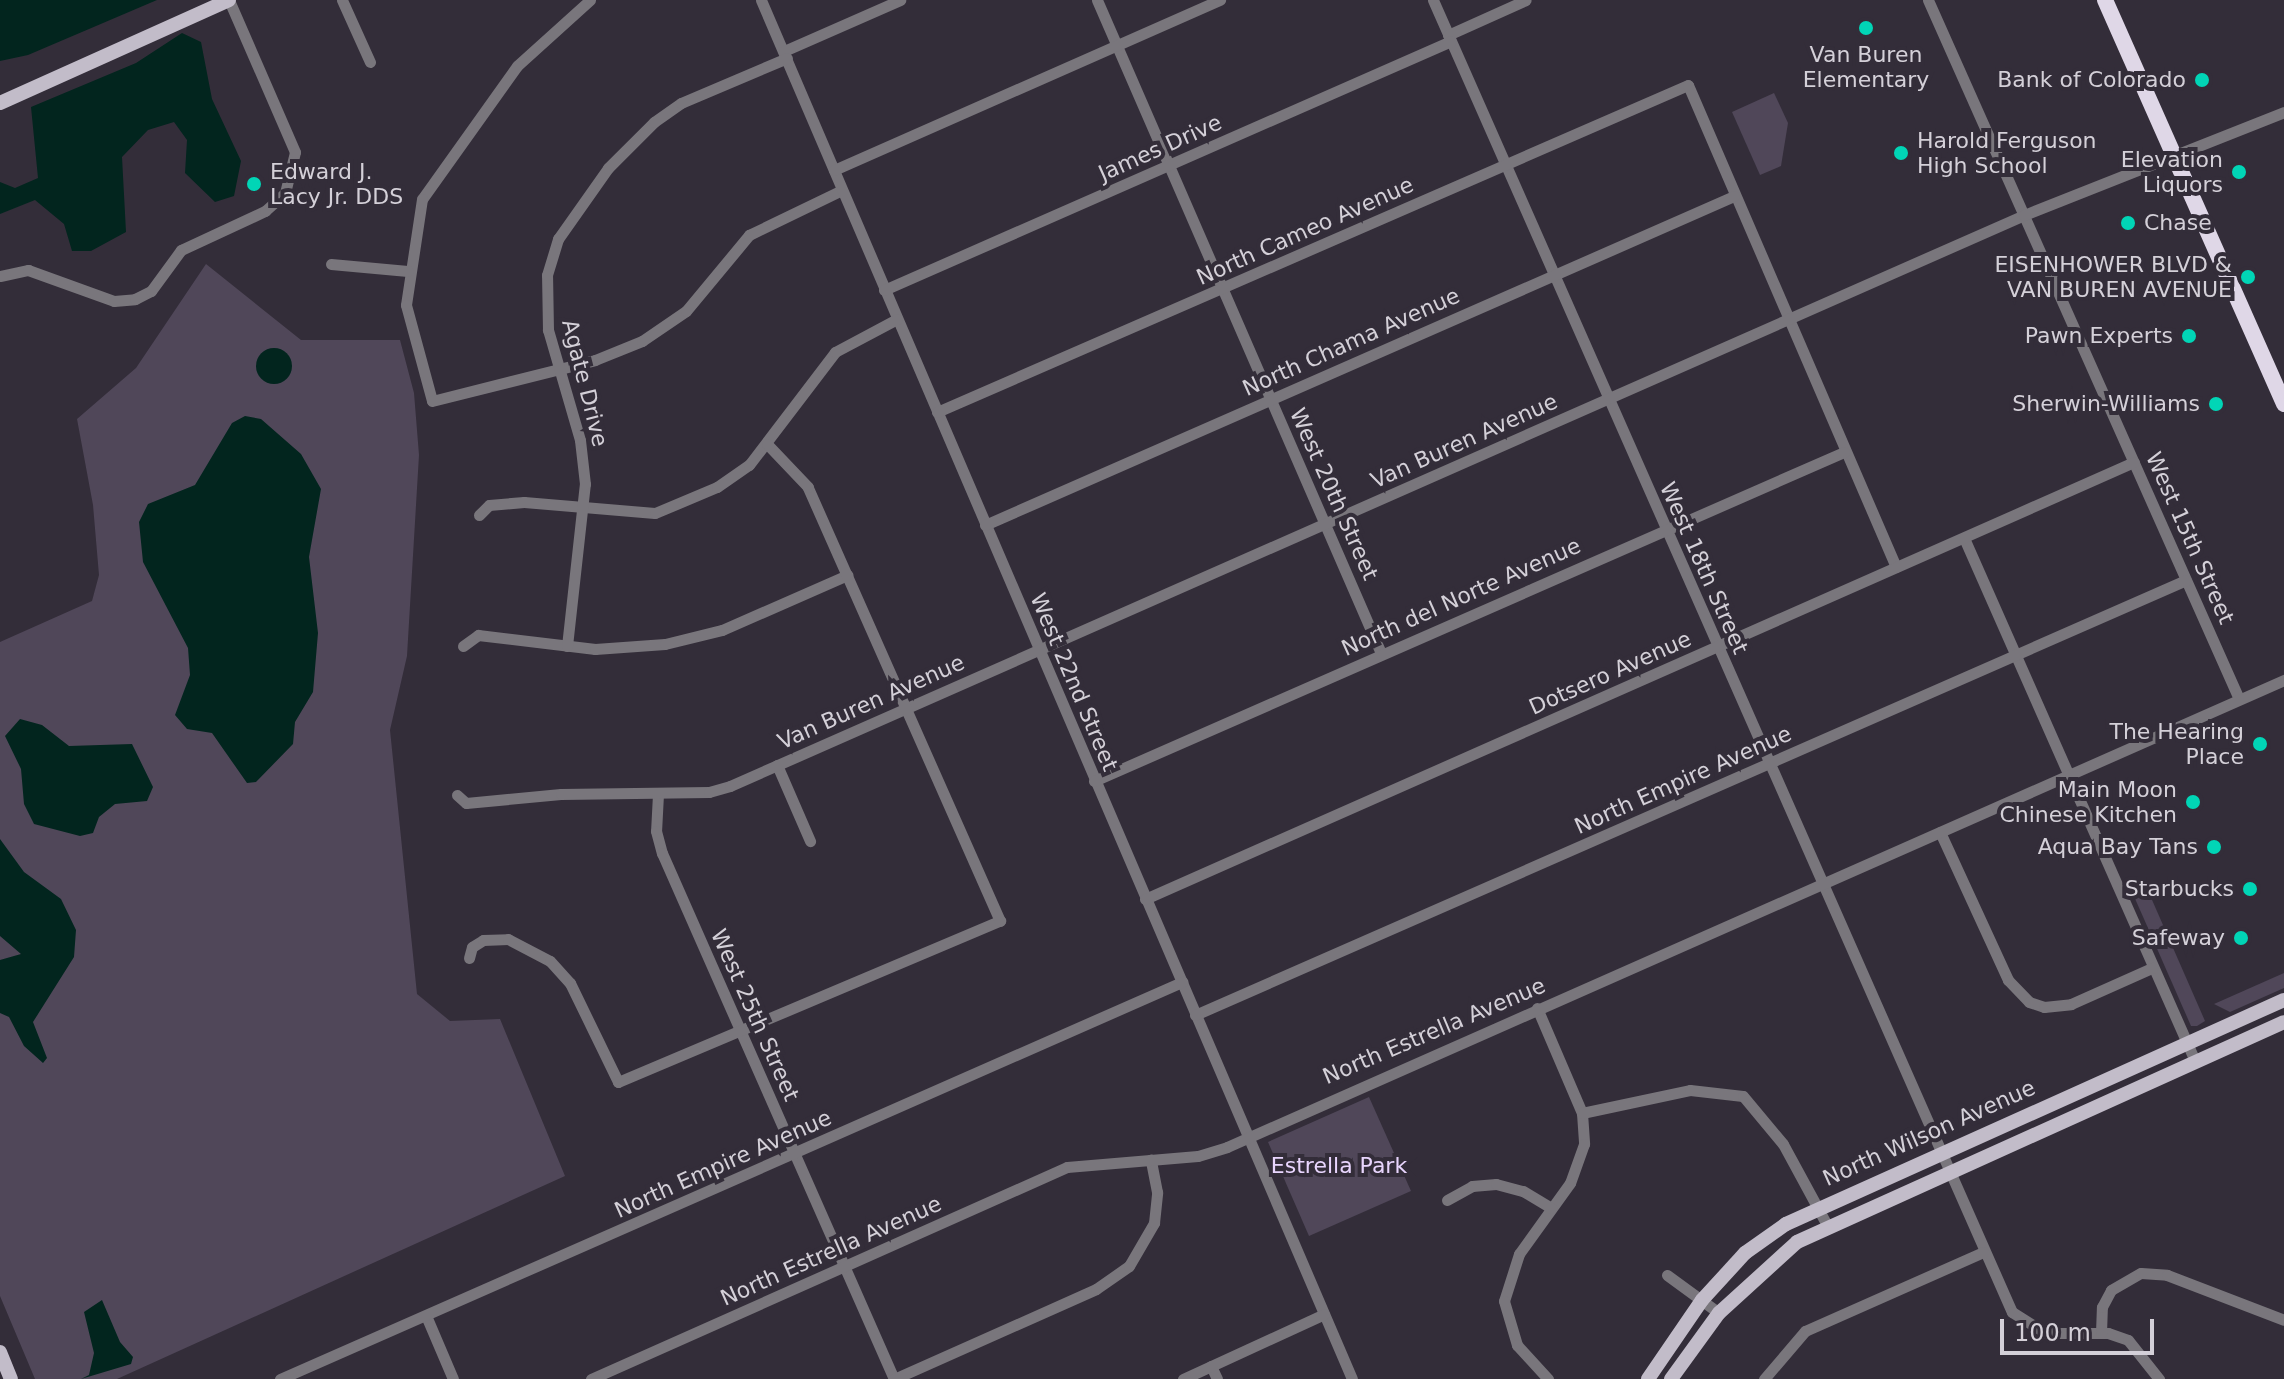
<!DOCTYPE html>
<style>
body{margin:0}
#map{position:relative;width:2284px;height:1379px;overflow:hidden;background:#332d39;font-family:"DejaVu Sans",sans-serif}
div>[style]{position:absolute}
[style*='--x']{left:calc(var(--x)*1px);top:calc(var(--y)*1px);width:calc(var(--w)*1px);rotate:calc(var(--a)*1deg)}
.green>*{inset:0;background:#504759}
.water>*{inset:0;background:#02251e}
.round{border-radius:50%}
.minor>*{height:11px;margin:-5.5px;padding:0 5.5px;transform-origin:5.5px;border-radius:5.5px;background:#79767c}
.major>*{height:14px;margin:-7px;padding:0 7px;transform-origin:7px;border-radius:7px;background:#c2bcc9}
.highway>*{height:16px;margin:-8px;padding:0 8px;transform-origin:8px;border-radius:8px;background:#dfd7e7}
.dots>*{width:22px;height:22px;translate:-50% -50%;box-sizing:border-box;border:4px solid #332d39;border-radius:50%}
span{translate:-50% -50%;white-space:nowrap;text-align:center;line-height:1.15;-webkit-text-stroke:8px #332d39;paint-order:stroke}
.poi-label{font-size:22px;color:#d4d0d8}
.right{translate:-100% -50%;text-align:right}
.left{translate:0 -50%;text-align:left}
.street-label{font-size:22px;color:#d4d0d8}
.park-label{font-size:22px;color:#e8d5fd}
.scale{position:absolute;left:2000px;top:1319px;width:154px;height:36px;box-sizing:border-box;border:4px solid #d4d0d8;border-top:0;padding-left:10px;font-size:24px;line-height:28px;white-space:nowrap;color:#d4d0d8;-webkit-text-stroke:6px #332d39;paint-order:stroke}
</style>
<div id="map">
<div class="green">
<i style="clip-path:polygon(1774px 93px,1788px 123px,1781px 166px,1760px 175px,1732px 112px)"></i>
<i style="clip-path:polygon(206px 264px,301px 340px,400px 340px,414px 393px,419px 455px,407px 656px,390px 730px,417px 994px,450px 1021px,500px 1019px,565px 1176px,117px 1379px,35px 1379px,0 1296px,0 642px,92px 601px,99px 575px,93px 505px,77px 419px,136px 368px)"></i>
<i style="clip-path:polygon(2142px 891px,2149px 893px,2205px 1021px,2197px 1026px,2191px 1026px,2133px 894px)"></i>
<i style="clip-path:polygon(2284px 973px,2284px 988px,2230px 1012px,2214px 1004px)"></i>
<i style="clip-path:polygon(1369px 1097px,1411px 1191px,1309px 1236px,1268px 1142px)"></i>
</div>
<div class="water">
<i style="clip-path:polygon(0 0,157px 0,28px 55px,0 61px)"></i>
<i style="clip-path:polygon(182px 33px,201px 42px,212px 99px,241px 161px,234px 196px,215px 202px,185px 173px,187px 140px,174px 122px,148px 130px,122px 157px,126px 232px,91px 251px,72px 251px,64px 224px,35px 200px,0 214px,0 182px,15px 188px,38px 178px,31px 107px,136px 63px)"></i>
<i class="round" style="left:256px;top:348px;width:36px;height:36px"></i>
<i style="clip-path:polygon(245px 416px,261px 419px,301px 454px,321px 489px,309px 557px,318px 633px,313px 692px,295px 722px,293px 744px,256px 782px,247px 783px,212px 733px,187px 729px,175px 715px,190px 675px,188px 648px,143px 562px,139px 522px,148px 504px,195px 485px,232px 423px)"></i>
<i style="clip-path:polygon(20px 719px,42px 725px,69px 746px,132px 744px,153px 787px,147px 801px,115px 804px,99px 817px,93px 833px,80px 836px,34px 824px,24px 804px,21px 769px,5px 736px)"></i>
<i style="clip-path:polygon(0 839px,24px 872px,61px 899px,76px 930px,74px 957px,33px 1022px,47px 1058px,43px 1063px,24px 1046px,9px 1017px,0 1013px,0 960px,21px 954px,0 936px)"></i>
<i style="clip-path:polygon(102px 1300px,120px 1342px,133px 1357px,131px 1364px,81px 1379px,89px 1375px,94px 1353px,84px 1312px)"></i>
</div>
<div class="minor">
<i style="--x:342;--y:0;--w:68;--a:65.7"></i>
<i style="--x:590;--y:0;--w:98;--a:137.9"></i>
<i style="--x:517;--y:66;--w:163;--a:125.5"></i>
<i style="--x:422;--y:199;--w:107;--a:98.6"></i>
<i style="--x:406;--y:305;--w:99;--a:74.8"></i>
<i style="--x:432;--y:401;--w:168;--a:-14.1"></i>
<i style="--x:595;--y:360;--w:51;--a:-22"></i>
<i style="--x:642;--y:341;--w:53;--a:-34.3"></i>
<i style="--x:686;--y:311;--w:99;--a:-50.3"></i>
<i style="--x:749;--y:235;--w:103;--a:-25.8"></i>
<i style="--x:761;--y:0;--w:1500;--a:66.8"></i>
<i style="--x:1097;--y:0;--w:712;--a:66.5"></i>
<i style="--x:1433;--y:0;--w:1434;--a:66.19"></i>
<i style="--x:2012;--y:1312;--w:39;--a:32"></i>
<i style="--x:2045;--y:1333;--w:63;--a:0"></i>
<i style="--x:2108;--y:1333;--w:21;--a:19"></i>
<i style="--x:2128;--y:1340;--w:50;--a:51.5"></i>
<i style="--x:1928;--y:0;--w:765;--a:66.01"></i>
<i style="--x:1448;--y:35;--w:85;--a:-24.2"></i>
<i style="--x:784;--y:51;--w:127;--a:-23.7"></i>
<i style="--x:834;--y:170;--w:422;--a:-23.8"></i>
<i style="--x:331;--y:264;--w:77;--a:5.2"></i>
<i style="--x:0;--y:276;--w:29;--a:-12"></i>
<i style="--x:28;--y:270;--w:91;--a:19.8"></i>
<i style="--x:114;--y:301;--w:21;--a:-5"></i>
<i style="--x:135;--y:299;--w:18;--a:-27"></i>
<i style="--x:151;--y:291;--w:51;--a:-53.8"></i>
<i style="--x:181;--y:250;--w:93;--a:-24.9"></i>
<i style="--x:265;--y:211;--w:27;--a:-42"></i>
<i style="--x:285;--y:193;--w:42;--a:-76.3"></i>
<i style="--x:295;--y:152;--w:166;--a:-113.5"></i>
<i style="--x:884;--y:290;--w:619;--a:-23.71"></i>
<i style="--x:937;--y:412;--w:819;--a:-23.53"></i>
<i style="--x:1688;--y:85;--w:525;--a:66.66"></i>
<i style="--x:479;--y:515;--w:14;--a:-45"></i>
<i style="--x:489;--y:505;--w:35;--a:-5"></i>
<i style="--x:524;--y:502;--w:131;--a:4.8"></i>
<i style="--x:655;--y:513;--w:67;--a:-22.8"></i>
<i style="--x:717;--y:487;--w:39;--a:-35"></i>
<i style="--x:749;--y:465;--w:142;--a:-52.7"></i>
<i style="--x:835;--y:352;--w:70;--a:-28"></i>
<i style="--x:985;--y:525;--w:818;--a:-23.71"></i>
<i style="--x:1964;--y:538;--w:572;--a:66.17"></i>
<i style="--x:463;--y:646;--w:19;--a:-36"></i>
<i style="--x:478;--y:635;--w:118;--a:6.8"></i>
<i style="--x:595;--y:649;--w:70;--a:-4.1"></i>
<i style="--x:665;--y:644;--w:59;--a:-13.8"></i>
<i style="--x:722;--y:630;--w:137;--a:-23.7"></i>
<i style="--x:567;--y:646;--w:163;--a:-83.7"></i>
<i style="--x:585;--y:484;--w:44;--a:-96.5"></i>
<i style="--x:580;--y:440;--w:115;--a:-106.2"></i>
<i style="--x:548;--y:330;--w:55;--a:-91"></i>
<i style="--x:547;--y:275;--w:38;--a:-73"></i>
<i style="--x:558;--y:239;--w:87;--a:-54.8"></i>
<i style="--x:608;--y:168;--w:65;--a:-45"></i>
<i style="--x:654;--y:122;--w:33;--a:-35"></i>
<i style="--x:681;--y:103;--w:115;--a:-23"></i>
<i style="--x:777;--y:765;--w:83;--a:66.5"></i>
<i style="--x:1094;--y:781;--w:819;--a:-23.69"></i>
<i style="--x:658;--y:794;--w:37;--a:93"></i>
<i style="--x:656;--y:831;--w:23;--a:75"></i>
<i style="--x:662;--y:853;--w:575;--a:66.2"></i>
<i style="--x:894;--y:1379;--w:221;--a:-24"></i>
<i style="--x:1096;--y:1289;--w:40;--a:-34.9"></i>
<i style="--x:1129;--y:1266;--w:50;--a:-59.8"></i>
<i style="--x:1154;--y:1223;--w:31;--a:-84"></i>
<i style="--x:1157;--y:1192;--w:33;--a:-101"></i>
<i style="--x:457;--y:795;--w:12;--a:42"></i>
<i style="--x:466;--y:803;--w:95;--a:-5.4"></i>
<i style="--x:561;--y:794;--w:148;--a:-0.8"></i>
<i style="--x:709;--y:792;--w:22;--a:-16"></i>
<i style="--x:730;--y:786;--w:1414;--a:-23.81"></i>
<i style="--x:2024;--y:215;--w:280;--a:-21.6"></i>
<i style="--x:1940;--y:832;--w:163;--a:65.3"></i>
<i style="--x:2008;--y:980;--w:30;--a:46"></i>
<i style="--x:2029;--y:1002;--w:16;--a:18"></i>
<i style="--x:2044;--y:1007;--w:27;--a:-6"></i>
<i style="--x:2071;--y:1004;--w:89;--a:-24"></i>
<i style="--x:1145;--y:899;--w:1081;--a:-23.84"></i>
<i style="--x:469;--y:958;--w:11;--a:-75"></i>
<i style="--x:472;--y:947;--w:13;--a:-32"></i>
<i style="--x:483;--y:940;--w:25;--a:-2"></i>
<i style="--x:508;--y:939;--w:47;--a:27.6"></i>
<i style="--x:550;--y:961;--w:30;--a:48"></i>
<i style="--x:570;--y:983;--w:110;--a:64.1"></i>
<i style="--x:618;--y:1082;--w:415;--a:-22.9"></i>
<i style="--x:1000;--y:921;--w:475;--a:-113.9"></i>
<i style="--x:808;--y:487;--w:59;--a:-133.6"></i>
<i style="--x:1537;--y:1008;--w:114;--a:66.8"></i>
<i style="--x:1582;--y:1113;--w:31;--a:86"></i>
<i style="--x:1584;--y:1144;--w:41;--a:109.7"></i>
<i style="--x:1570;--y:1183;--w:87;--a:125.7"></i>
<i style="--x:1519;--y:1254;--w:49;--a:107.7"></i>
<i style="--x:1504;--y:1301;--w:46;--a:73.5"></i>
<i style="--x:1517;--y:1345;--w:46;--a:47.6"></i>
<i style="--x:1195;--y:1015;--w:1082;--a:-23.7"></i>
<i style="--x:1582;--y:1113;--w:110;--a:-12"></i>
<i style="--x:1690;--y:1090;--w:53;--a:6.5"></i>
<i style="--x:1743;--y:1096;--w:62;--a:50.2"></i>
<i style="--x:1783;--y:1144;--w:92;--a:61.5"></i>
<i style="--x:1447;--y:1200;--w:29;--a:-29"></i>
<i style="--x:1472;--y:1186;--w:24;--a:-5"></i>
<i style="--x:1496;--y:1184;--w:28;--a:15"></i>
<i style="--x:1523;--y:1191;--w:33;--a:31"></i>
<i style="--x:1667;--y:1275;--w:64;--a:36.2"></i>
<i style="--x:427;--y:1318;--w:66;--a:66.9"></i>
<i style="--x:2101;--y:1333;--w:26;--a:-88"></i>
<i style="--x:2102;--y:1307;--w:19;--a:-62"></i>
<i style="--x:2111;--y:1290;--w:34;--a:-30"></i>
<i style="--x:2141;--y:1273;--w:26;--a:4"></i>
<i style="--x:2167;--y:1275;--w:125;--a:21"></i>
<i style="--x:1211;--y:1366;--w:14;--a:65"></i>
<i style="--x:280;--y:1379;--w:986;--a:-23.76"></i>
<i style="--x:591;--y:1379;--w:521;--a:-24.01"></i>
<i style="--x:1067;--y:1167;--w:131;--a:-4.8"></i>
<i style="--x:1198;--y:1156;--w:30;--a:-17"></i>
<i style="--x:1227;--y:1147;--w:1156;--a:-23.84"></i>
<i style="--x:1183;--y:1379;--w:155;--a:-24.7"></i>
<i style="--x:1764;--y:1379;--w:63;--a:-49.5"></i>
<i style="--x:1805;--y:1331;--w:195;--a:-23.9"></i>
</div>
<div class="major">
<i style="--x:0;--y:103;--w:251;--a:-24.2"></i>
<i style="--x:0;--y:1352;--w:29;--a:68"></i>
<i style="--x:1648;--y:1379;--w:96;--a:-55.6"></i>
<i style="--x:1702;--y:1300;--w:64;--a:-47.5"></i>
<i style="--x:1745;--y:1253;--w:50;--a:-35.3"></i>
<i style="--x:1786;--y:1224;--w:546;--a:-24.22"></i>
<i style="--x:1671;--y:1379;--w:82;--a:-54"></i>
<i style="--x:1719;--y:1313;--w:105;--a:-42.3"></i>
<i style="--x:1797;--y:1242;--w:534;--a:-24.31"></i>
</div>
<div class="highway">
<i style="--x:2105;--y:0;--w:442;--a:66.1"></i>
</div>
<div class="dots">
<i style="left:1866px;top:28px;background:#01d5b6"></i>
<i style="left:2202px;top:80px;background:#01d5b6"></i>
<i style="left:1901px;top:153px;background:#01d5b6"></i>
<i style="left:2239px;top:172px;background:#01d5b6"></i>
<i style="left:254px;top:184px;background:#01d5b6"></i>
<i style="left:2128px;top:223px;background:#01d5b6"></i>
<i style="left:2248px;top:277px;background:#01d5b6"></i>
<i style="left:2189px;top:336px;background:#01d5b6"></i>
<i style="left:2216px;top:404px;background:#01d5b6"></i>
<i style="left:2260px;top:744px;background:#01d5b6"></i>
<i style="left:2193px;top:802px;background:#01d5b6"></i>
<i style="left:2214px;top:847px;background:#01d5b6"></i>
<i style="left:2250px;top:889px;background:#01d5b6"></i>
<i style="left:2241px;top:938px;background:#01d5b6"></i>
</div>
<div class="poi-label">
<span style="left:1866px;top:67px">Van Buren<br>Elementary</span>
<span class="right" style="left:2186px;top:80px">Bank of Colorado</span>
<span class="left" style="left:1917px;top:153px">Harold Ferguson<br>High School</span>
<span class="right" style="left:2223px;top:172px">Elevation<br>Liquors</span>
<span class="left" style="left:270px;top:184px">Edward J.<br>Lacy Jr. DDS</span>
<span class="left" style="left:2144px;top:223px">Chase</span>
<span class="right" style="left:2232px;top:277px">EISENHOWER BLVD &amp;<br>VAN BUREN AVENUE</span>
<span class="right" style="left:2173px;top:336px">Pawn Experts</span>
<span class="right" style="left:2200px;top:404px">Sherwin-Williams</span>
<span class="right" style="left:2244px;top:744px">The Hearing<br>Place</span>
<span class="right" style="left:2177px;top:802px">Main Moon<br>Chinese Kitchen</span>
<span class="right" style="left:2198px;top:847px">Aqua Bay Tans</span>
<span class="right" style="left:2234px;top:889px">Starbucks</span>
<span class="right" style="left:2225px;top:938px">Safeway</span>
</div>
<div class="street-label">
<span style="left:1160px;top:148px;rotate:-24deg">James Drive</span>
<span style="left:1305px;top:231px;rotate:-24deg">North Cameo Avenue</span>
<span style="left:1351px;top:342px;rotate:-24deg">North Chama Avenue</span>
<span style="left:585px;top:383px;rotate:76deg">Agate Drive</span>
<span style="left:1464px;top:441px;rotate:-24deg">Van Buren Avenue</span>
<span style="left:1334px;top:494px;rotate:66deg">West 20th Street</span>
<span style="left:2190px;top:538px;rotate:66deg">West 15th Street</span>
<span style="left:1704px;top:568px;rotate:66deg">West 18th Street</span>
<span style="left:1461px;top:597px;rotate:-24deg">North del Norte Avenue</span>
<span style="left:1610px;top:673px;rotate:-24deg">Dotsero Avenue</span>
<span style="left:1074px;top:682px;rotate:67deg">West 22nd Street</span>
<span style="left:871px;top:702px;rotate:-24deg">Van Buren Avenue</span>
<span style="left:1683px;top:780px;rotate:-24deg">North Empire Avenue</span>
<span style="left:755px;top:1015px;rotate:66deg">West 25th Street</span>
<span style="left:1434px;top:1031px;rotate:-23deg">North Estrella Avenue</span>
<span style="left:1929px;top:1133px;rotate:-24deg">North Wilson Avenue</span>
<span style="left:723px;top:1164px;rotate:-24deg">North Empire Avenue</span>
<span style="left:831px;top:1251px;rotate:-24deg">North Estrella Avenue</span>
</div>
<div class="park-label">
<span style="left:1339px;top:1166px">Estrella Park</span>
</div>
<div class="scale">100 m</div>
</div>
